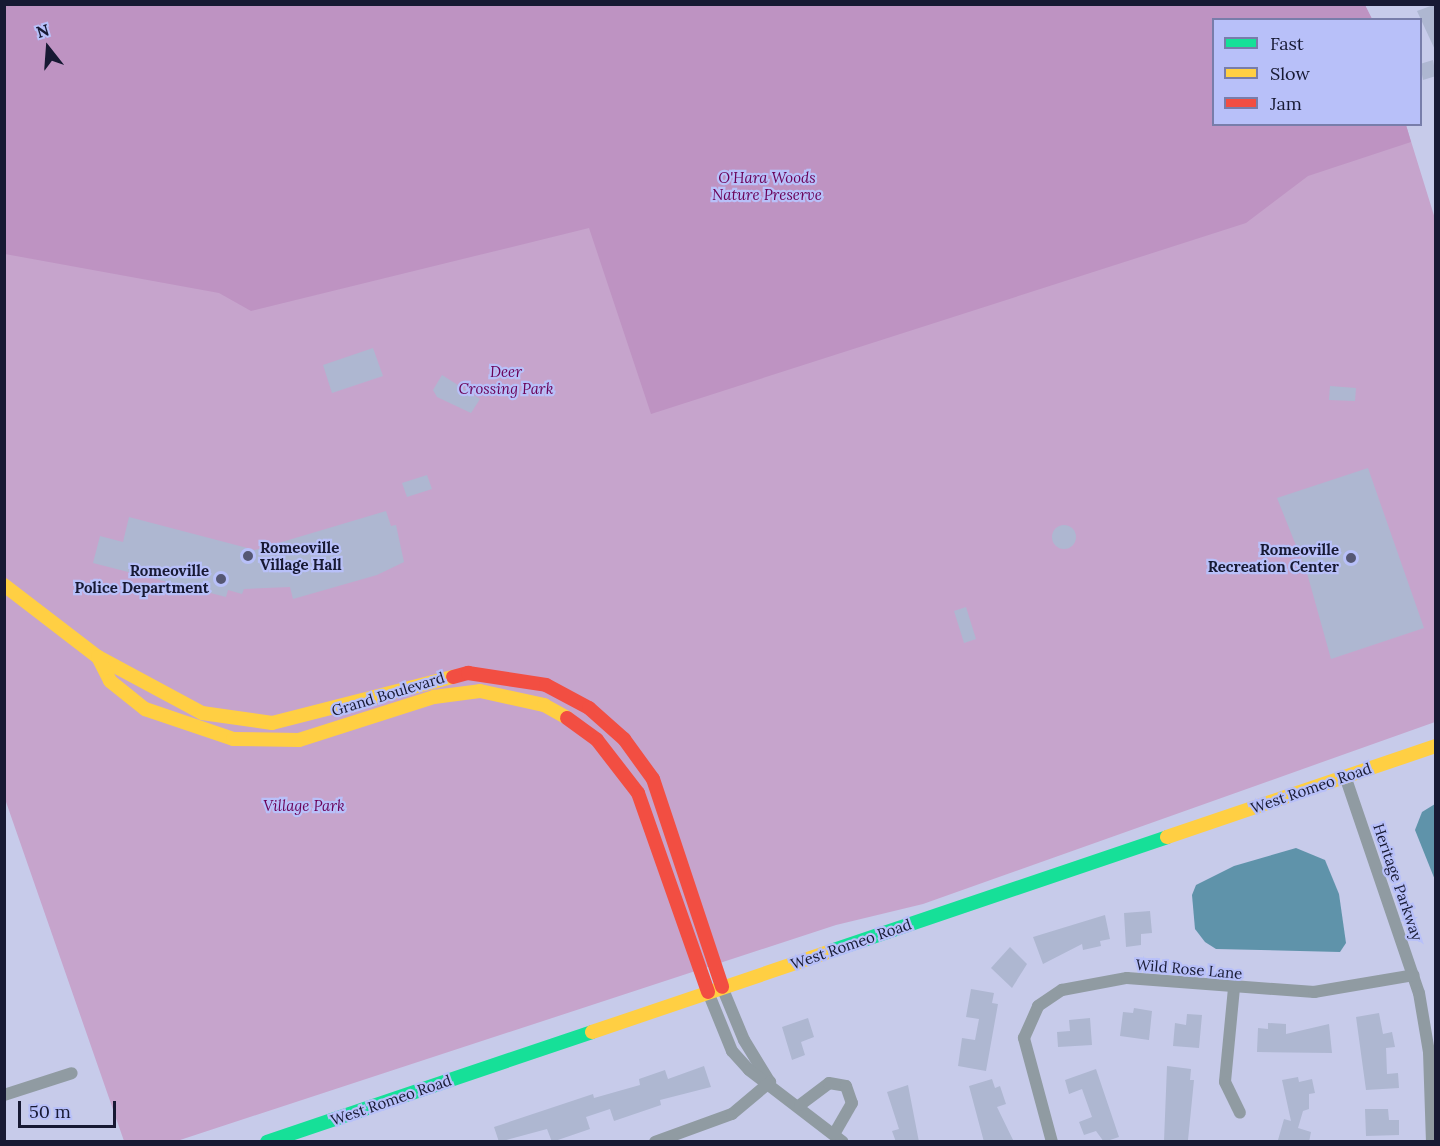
<!DOCTYPE html>
<style>
body{margin:0}
#map{position:relative;width:1440px;height:1146px;overflow:hidden;background:#c7cbea;font-family:Lora,serif}
div>[style]{position:absolute}
[style*='--x']{left:calc(var(--x)*1px);top:calc(var(--y)*1px);width:calc(var(--w)*1px);rotate:calc(var(--a)*1deg)}
.green>*{inset:0;background:#c6a4cc}
.forest>*{inset:0;background:#be93c2}
.water>*{inset:0;background:#5f93aa}
.building>*{inset:0;background:#aeb7d1}
.round{border-radius:50%}
.street>*{height:12px;margin:-6px;padding:0 6px;transform-origin:6px;border-radius:6px;background:#909ba2}
.fast>*{height:14px;margin:-7px;padding:0 7px;transform-origin:7px;border-radius:7px;background:#16e098}
.slow>*{height:14px;margin:-7px;padding:0 7px;transform-origin:7px;border-radius:7px;background:#ffcf43}
.jam>*{height:14px;margin:-7px;padding:0 7px;transform-origin:7px;border-radius:7px;background:#f24e42}
.dots>*{width:16px;height:16px;translate:-50% -50%;box-sizing:border-box;border:3px solid #b8c0f9;border-radius:50%}
span{translate:-50% -50%;white-space:nowrap;text-align:center;line-height:1.15;-webkit-text-stroke:4.5px #b8c0f9;paint-order:stroke}
.park-label{font-size:15px;color:#6a0057;font-style:italic}
.poi-label{font-size:15px;color:#171933;font-weight:700}
.left{translate:0 -50%;text-align:left}
.right{translate:-100% -50%;text-align:right}
.street-label{font-size:15px;color:#171933}
.frame{position:absolute;inset:0;border:6px solid #171933;pointer-events:none}
.legend{position:absolute;left:1212px;top:18px;width:210px;height:108px;box-sizing:border-box;background:#b8c0f9;border:2px solid #787daa;margin:0;padding:8px 10px;list-style:none;font-size:18px;color:#171933}
.legend li{display:flex;align-items:center;gap:12px;height:30px}
.legend b{width:30px;border:2px solid #787daa}
.north{position:absolute;left:18px;top:18px;width:60px;height:60px;-webkit-text-stroke:4px #b8c0f9;paint-order:stroke;rotate:343deg;font-size:16px;font-weight:700;line-height:24px;text-align:center;color:#171933}
.north::after{content:'';display:block;margin:auto;width:21px;height:27px;background:#171933;clip-path:polygon(50% 0,100% 100%,50% 72%,0 100%)}
.scale{position:absolute;left:18px;top:1101px;width:98px;height:27px;box-sizing:border-box;border:3px solid #171933;border-top:0;padding-left:8px;font-size:18px;line-height:21px;white-space:nowrap;color:#171933;-webkit-text-stroke:4px #b8c0f9;paint-order:stroke}
</style>
<div id="map">
<div class="green">
<i style="clip-path:polygon(4px 5px,1365px 5px,1372px 19px,1214px 20px,1214px 124px,1406px 125px,1436px 222px,1435px 722px,923px 904px,836px 925px,177px 1141px,124px 1141px,5px 799px)"></i>
</div>
<div class="forest">
<i style="clip-path:polygon(4px 5px,1365px 5px,1372px 19px,1214px 20px,1214px 124px,1406px 125px,1411px 142px,1308px 176px,1246px 223px,651px 414px,589px 228px,251px 311px,219px 293px,5px 254px)"></i>
</div>
<div class="water">
<i style="clip-path:polygon(1435px 804px,1435px 880px,1415px 830px,1422px 812px)"></i>
<i style="clip-path:polygon(1296px 848px,1325px 860px,1339px 894px,1346px 943px,1340px 952px,1216px 949px,1205px 942px,1195px 929px,1192px 895px,1196px 885px,1234px 866px)"></i>
</div>
<div class="building">
<i style="clip-path:polygon(1436px 4px,1436px 52px,1417px 11px)"></i>
<i style="clip-path:polygon(1433px 60px,1436px 76px,1423px 80px,1420px 64px)"></i>
<i style="clip-path:polygon(373px 348px,383px 376px,332px 393px,323px 365px)"></i>
<i style="clip-path:polygon(442px 375px,480px 399px,471px 413px,437px 397px,433px 390px)"></i>
<i style="clip-path:polygon(1330px 386px,1356px 388px,1355px 401px,1329px 400px)"></i>
<i style="clip-path:polygon(1368px 468px,1424px 628px,1331px 659px,1307px 573px,1277px 498px)"></i>
<i style="clip-path:polygon(427px 475px,432px 489px,407px 497px,402px 483px)"></i>
<i style="clip-path:polygon(386px 511px,391px 526px,396px 525px,404px 562px,377px 575px,293px 599px,290px 587px,244px 589px,242px 594px,228px 590px,226px 597px,93px 563px,100px 536px,123px 542px,129px 517px,255px 550px)"></i>
<i class="round" style="left:1052px;top:525px;width:24px;height:24px"></i>
<i style="clip-path:polygon(966px 607px,976px 639px,964px 643px,954px 611px)"></i>
<i style="clip-path:polygon(1150px 911px,1152px 933px,1141px 934px,1141px 945px,1126px 947px,1124px 913px)"></i>
<i style="clip-path:polygon(1105px 915px,1110px 939px,1100px 941px,1101px 946px,1083px 950px,1082px 944px,1043px 964px,1033px 937px)"></i>
<i style="clip-path:polygon(1010px 947px,1027px 964px,1012px 988px,991px 968px)"></i>
<i style="clip-path:polygon(971px 989px,994px 993px,992px 1003px,998px 1004px,986px 1071px,958px 1066px,962px 1038px,975px 1040px,979px 1019px,966px 1017px)"></i>
<i style="clip-path:polygon(1134px 1008px,1152px 1011px,1149px 1040px,1120px 1036px,1123px 1012px,1133px 1013px)"></i>
<i style="clip-path:polygon(1379px 1013px,1383px 1034px,1392px 1032px,1395px 1047px,1386px 1048px,1387px 1074px,1398px 1073px,1399px 1088px,1366px 1090px,1356px 1017px)"></i>
<i style="clip-path:polygon(1187px 1014px,1202px 1015px,1199px 1048px,1173px 1046px,1175px 1023px,1186px 1025px)"></i>
<i style="clip-path:polygon(808px 1018px,814px 1037px,801px 1042px,805px 1055px,792px 1060px,782px 1027px)"></i>
<i style="clip-path:polygon(1090px 1018px,1092px 1045px,1058px 1047px,1057px 1032px,1070px 1031px,1069px 1020px)"></i>
<i style="clip-path:polygon(1268px 1023px,1286px 1024px,1286px 1034px,1329px 1024px,1332px 1053px,1257px 1052px,1258px 1028px,1268px 1029px)"></i>
<i style="clip-path:polygon(704px 1066px,711px 1087px,660px 1100px,661px 1105px,614px 1121px,610px 1109px,586px 1117px,590px 1129px,552px 1142px,547px 1129px,499px 1142px,494px 1127px,593px 1094px,594px 1098px,640px 1085px,639px 1079px,665px 1070px,668px 1079px)"></i>
<i style="clip-path:polygon(1167px 1066px,1191px 1069px,1190px 1080px,1194px 1080px,1188px 1140px,1164px 1141px)"></i>
<i style="clip-path:polygon(1096px 1069px,1119px 1137px,1104px 1142px,1096px 1131px,1084px 1135px,1079px 1122px,1092px 1117px,1082px 1089px,1069px 1094px,1065px 1080px)"></i>
<i style="clip-path:polygon(1298px 1077px,1299px 1082px,1312px 1079px,1315px 1093px,1309px 1094px,1309px 1109px,1303px 1111px,1298px 1128px,1311px 1132px,1309px 1142px,1284px 1142px,1278px 1140px,1284px 1119px,1291px 1121px,1282px 1080px)"></i>
<i style="clip-path:polygon(992px 1079px,995px 1088px,1000px 1086px,1006px 1104px,997px 1107px,1014px 1142px,984px 1142px,969px 1086px)"></i>
<i style="clip-path:polygon(908px 1085px,919px 1142px,896px 1142px,892px 1131px,899px 1129px,887px 1092px)"></i>
<i style="clip-path:polygon(1365px 1109px,1388px 1109px,1389px 1120px,1399px 1120px,1399px 1135px,1366px 1136px)"></i>
</div>
<div class="street">
<i style="--x:1345;--y:776;--w:229;--a:71.2"></i>
<i style="--x:1419;--y:993;--w:60;--a:80.4"></i>
<i style="--x:1429;--y:1052;--w:90;--a:88.1"></i>
<i style="--x:722;--y:987;--w:57;--a:67.5"></i>
<i style="--x:744;--y:1040;--w:48;--a:58.6"></i>
<i style="--x:1234;--y:988;--w:94;--a:95.5"></i>
<i style="--x:1225;--y:1082;--w:34;--a:64"></i>
<i style="--x:708;--y:992;--w:64;--a:67.9"></i>
<i style="--x:732;--y:1051;--w:25;--a:48"></i>
<i style="--x:749;--y:1070;--w:118;--a:37.5"></i>
<i style="--x:4;--y:1095;--w:71;--a:-17.9"></i>
<i style="--x:800;--y:1105;--w:36;--a:-37"></i>
<i style="--x:829;--y:1083;--w:17;--a:10"></i>
<i style="--x:846;--y:1086;--w:18;--a:71"></i>
<i style="--x:852;--y:1103;--w:36;--a:120"></i>
<i style="--x:655;--y:1142;--w:82;--a:-20"></i>
<i style="--x:732;--y:1114;--w:50;--a:-40.1"></i>
<i style="--x:1052;--y:1142;--w:108;--a:-105.1"></i>
<i style="--x:1024;--y:1038;--w:35;--a:-66"></i>
<i style="--x:1038;--y:1006;--w:29;--a:-34"></i>
<i style="--x:1062;--y:990;--w:66;--a:-10.5"></i>
<i style="--x:1127;--y:978;--w:188;--a:4.3"></i>
<i style="--x:1314;--y:992;--w:101;--a:-9.6"></i>
</div>
<div class="fast">
<i style="--x:831;--y:951;--w:355;--a:-18.7"></i>
<i style="--x:267;--y:1142;--w:343;--a:-18.7"></i>
</div>
<div class="slow">
<i style="--x:4;--y:585;--w:118;--a:37.5"></i>
<i style="--x:98;--y:657;--w:118;--a:28.3"></i>
<i style="--x:202;--y:713;--w:71;--a:8.1"></i>
<i style="--x:272;--y:723;--w:187;--a:-14.3"></i>
<i style="--x:98;--y:657;--w:27;--a:63"></i>
<i style="--x:110;--y:681;--w:45;--a:38.7"></i>
<i style="--x:145;--y:709;--w:93;--a:18.8"></i>
<i style="--x:233;--y:739;--w:66;--a:0.9"></i>
<i style="--x:299;--y:740;--w:142;--a:-17.7"></i>
<i style="--x:434;--y:697;--w:46;--a:-7.4"></i>
<i style="--x:480;--y:691;--w:66;--a:12.3"></i>
<i style="--x:544;--y:705;--w:26;--a:29"></i>
<i style="--x:1167;--y:837;--w:284;--a:-18.7"></i>
<i style="--x:592;--y:1032;--w:252;--a:-18.7"></i>
</div>
<div class="jam">
<i style="--x:453;--y:677;--w:16;--a:-15"></i>
<i style="--x:468;--y:673;--w:79;--a:8.7"></i>
<i style="--x:546;--y:685;--w:49;--a:28.1"></i>
<i style="--x:589;--y:708;--w:47;--a:41.5"></i>
<i style="--x:624;--y:739;--w:49;--a:54.1"></i>
<i style="--x:653;--y:779;--w:219;--a:71.6"></i>
<i style="--x:567;--y:718;--w:37;--a:36"></i>
<i style="--x:597;--y:740;--w:67;--a:52.3"></i>
<i style="--x:638;--y:793;--w:211;--a:70.6"></i>
</div>
<div class="dots">
<i style="left:248px;top:556px;background:#555773"></i>
<i style="left:1351px;top:558px;background:#555773"></i>
<i style="left:221px;top:579px;background:#555773"></i>
</div>
<div class="park-label">
<span style="left:767px;top:186px">O'Hara Woods<br>Nature Preserve</span>
<span style="left:506px;top:380px">Deer<br>Crossing Park</span>
<span style="left:304px;top:806px">Village Park</span>
</div>
<div class="poi-label">
<span class="left" style="left:260px;top:556px">Romeoville<br>Village Hall</span>
<span class="right" style="left:1339px;top:558px">Romeoville<br>Recreation Center</span>
<span class="right" style="left:209px;top:579px">Romeoville<br>Police Department</span>
</div>
<div class="street-label">
<span style="left:388px;top:694px;rotate:-17deg">Grand Boulevard</span>
<span style="left:1311px;top:788px;rotate:-19deg">West Romeo Road</span>
<span style="left:1398px;top:882px;rotate:71deg">Heritage Parkway</span>
<span style="left:851px;top:944px;rotate:-19deg">West Romeo Road</span>
<span style="left:1189px;top:969px;rotate:5deg">Wild Rose Lane</span>
<span style="left:391px;top:1100px;rotate:-19deg">West Romeo Road</span>
</div>
<div class="frame"></div>
<ul class="legend">
<li><b style="height:8px;background:#16e098"></b>Fast</li>
<li><b style="height:8px;background:#ffcf43"></b>Slow</li>
<li><b style="height:8px;background:#f24e42"></b>Jam</li>
</ul>
<div class="north">N</div>
<div class="scale">50 m</div>
</div>
